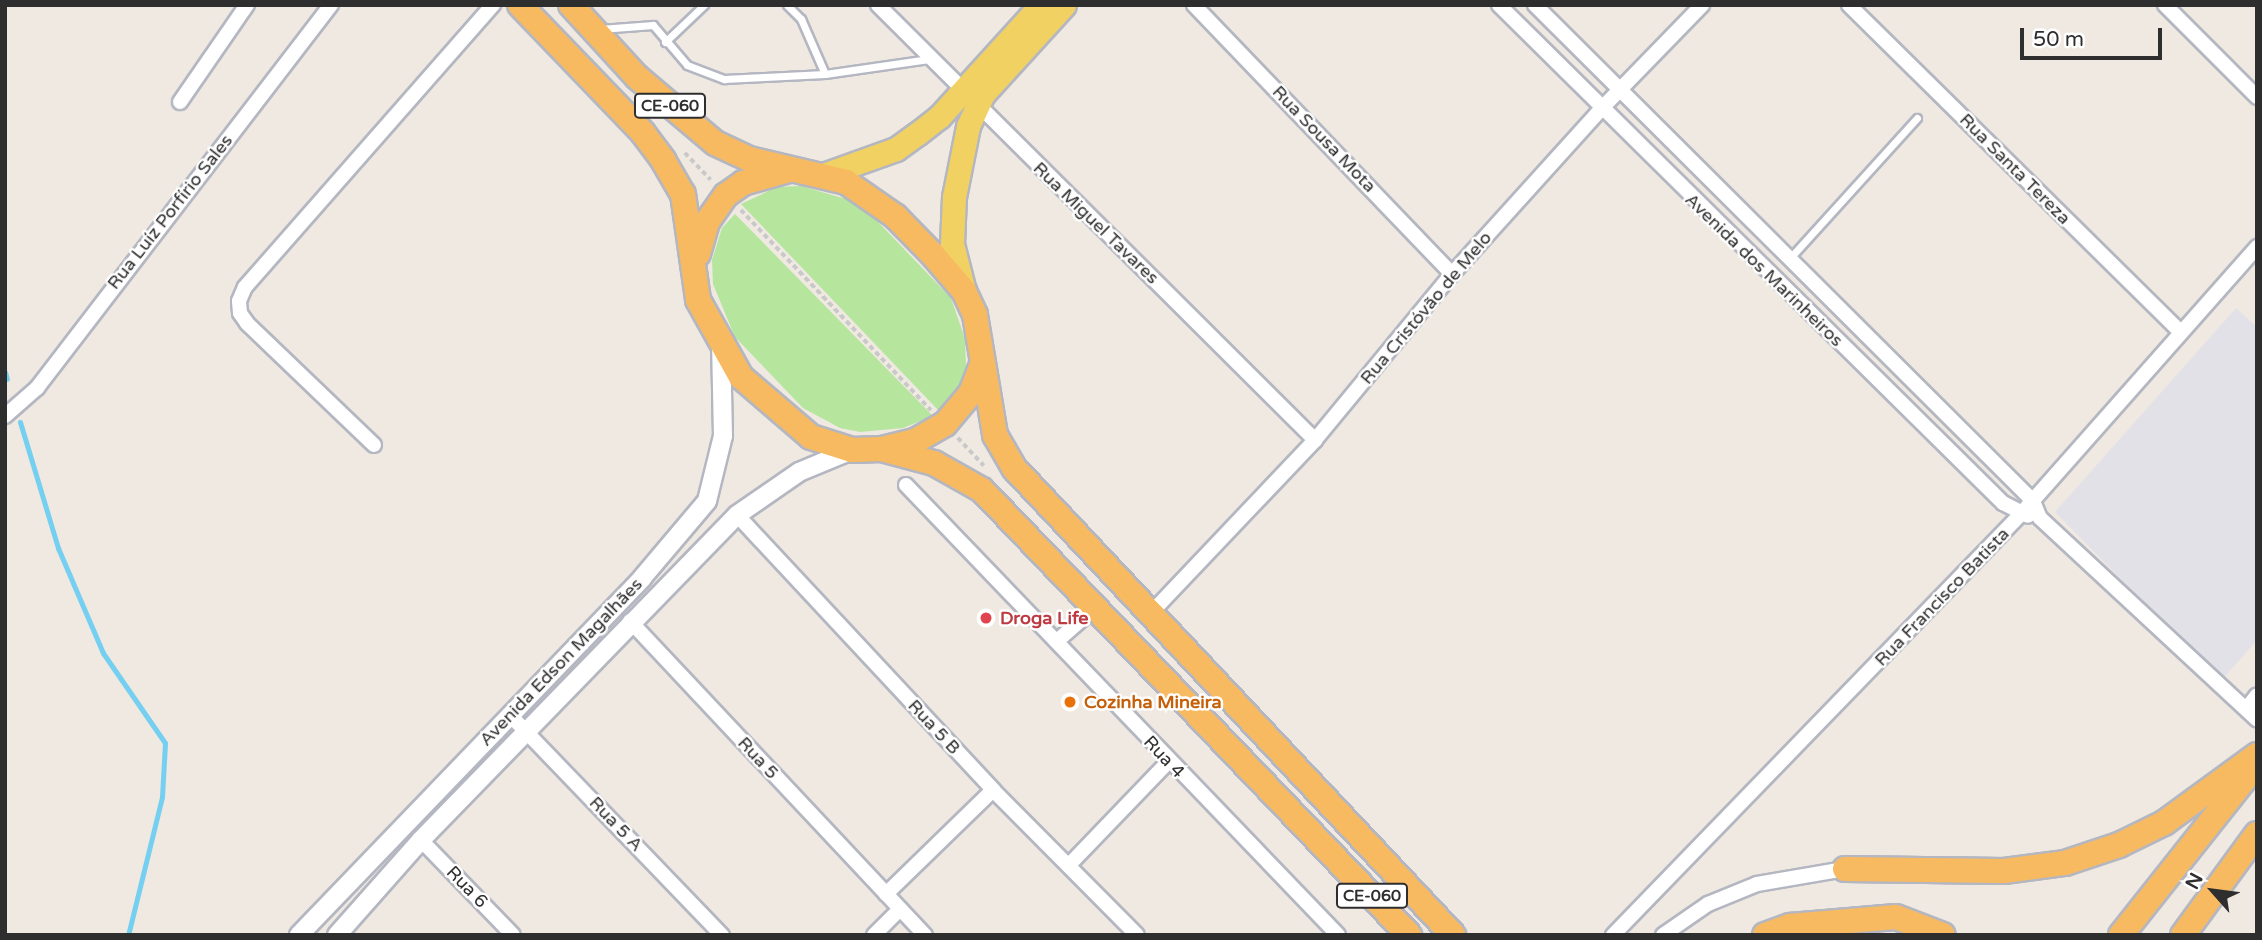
<!DOCTYPE html>
<meta charset="utf-8">
<style>
body{margin:0}
#map{position:relative;width:2262px;height:940px;overflow:hidden;background:#efe9e1;font-family:"Varela Round",sans-serif}
div>[style]{position:absolute}
[style*='--x']{left:calc(var(--x)*1px);top:calc(var(--y)*1px);width:calc(var(--w)*1px);rotate:calc(var(--a)*1deg)}
.industrial>*{inset:0;background:#e3e1e8}
.green>*{inset:0;background:#b6e59e}
.stream>*{height:5px;margin:-2.5px;padding:0 2.5px;transform-origin:2.5px;border-radius:2.5px;background:#75cff0}
.path>*{height:3.5px;margin-top:-1.75px;transform-origin:0;background:repeating-linear-gradient(90deg,#c9c9c9 0 5px,transparent 0 8.5px)}
.roads{filter:drop-shadow(2px 0 #b4b7c1) drop-shadow(-2px 0 #b4b7c1) drop-shadow(0 2px #b4b7c1) drop-shadow(0 -2px #b4b7c1)}
.service>*{height:7px;margin:-3.5px;padding:0 3.5px;transform-origin:3.5px;border-radius:3.5px;background:#fff}
.minor>*{height:14px;margin:-7px;padding:0 7px;transform-origin:7px;border-radius:7px;background:#fff}
.tertiary>*{height:18px;margin:-9px;padding:0 9px;transform-origin:9px;border-radius:9px;background:#fff}
.primary>*{height:23px;margin:-11.5px;padding:0 11.5px;transform-origin:11.5px;border-radius:11.5px;background:#f2d163}
.trunk>*{height:24px;margin:-12px;padding:0 12px;transform-origin:12px;border-radius:12px;background:#f8ba60}
.dots>*{width:19px;height:19px;translate:-50% -50%;box-sizing:border-box;border:4px solid #fff;border-radius:50%}
span{translate:-50% -50%;white-space:nowrap;text-align:center;line-height:1.15;-webkit-text-stroke:5px #fff;paint-order:stroke}
.shield-label span{padding:2px 5px;background:#fff;border:2px solid;border-radius:5px;-webkit-text-stroke-width:0}
.shield-label{font-size:16px;color:#2e2e2e;font-weight:700}
.street-label{font-size:18px;color:#2e2e2e}
.health-label{font-size:18px;color:#be3a42;font-weight:700}
.left{translate:0 -50%;text-align:left}
.food-label{font-size:18px;color:#c56008;font-weight:700}
.frame{position:absolute;inset:0;border:7px solid #2e2e2e;pointer-events:none}
.north{position:absolute;left:2178px;top:856px;width:70px;height:70px;-webkit-text-stroke:5px #fff;paint-order:stroke;rotate:298deg;font-size:19px;font-weight:700;line-height:28px;text-align:center;color:#2e2e2e}
.north::after{content:'';display:block;margin:auto;width:24px;height:32px;background:#2e2e2e;clip-path:polygon(50% 0,100% 100%,50% 72%,0 100%)}
.scale{position:absolute;left:2020px;top:28px;width:142px;height:32px;box-sizing:border-box;border:4px solid #2e2e2e;border-top:0;padding-left:9px;font-size:21px;line-height:24px;white-space:nowrap;color:#2e2e2e;-webkit-text-stroke:5px #fff;paint-order:stroke}
</style>
<div id="map">
<div class="industrial">
<i style="clip-path:polygon(2236px 308px,2257px 327px,2257px 640px,2221px 681px,2055px 512px)"></i>
</div>
<div class="green">
<i style="clip-path:polygon(801px 186px,860px 203px,951px 298px,965px 339px,966px 366px,960px 384px,939px 411px,741px 204px,777px 187px)"></i>
<i style="clip-path:polygon(735px 214px,933px 416px,903px 428px,860px 432px,840px 428px,803px 408px,735px 337px,713px 284px,712px 260px,722px 228px)"></i>
</div>
<div class="stream">
<i style="--x:5;--y:372;--w:7;--a:74"></i>
<i style="--x:20;--y:422;--w:132;--a:73.2"></i>
<i style="--x:58;--y:548;--w:114;--a:66.8"></i>
<i style="--x:103;--y:653;--w:109;--a:55.4"></i>
<i style="--x:165;--y:743;--w:54;--a:93.2"></i>
<i style="--x:162;--y:797;--w:142;--a:103.8"></i>
</div>
<div class="path">
<i style="--x:685;--y:153;--w:37;--a:46"></i>
<i style="--x:741;--y:210;--w:276;--a:46.5"></i>
<i style="--x:958;--y:438;--w:38;--a:47"></i>
</div>
<div class="roads">
<div class="service">
<i style="--x:787;--y:5;--w:20;--a:45"></i>
<i style="--x:801;--y:19;--w:60;--a:66.4"></i>
<i style="--x:600;--y:29;--w:53;--a:-4.3"></i>
<i style="--x:653;--y:25;--w:52;--a:49.6"></i>
<i style="--x:687;--y:65;--w:40;--a:21"></i>
<i style="--x:724;--y:79;--w:101;--a:-2.8"></i>
<i style="--x:825;--y:74;--w:105;--a:-8.2"></i>
<i style="--x:665;--y:42;--w:54;--a:-43.5"></i>
<i style="--x:1790;--y:258;--w:189;--a:-47.8"></i>
</div>
<div class="minor">
<i style="--x:878;--y:5;--w:617;--a:44.87"></i>
<i style="--x:1194;--y:5;--w:373;--a:46.2"></i>
<i style="--x:1499;--y:5;--w:709;--a:44.66"></i>
<i style="--x:2003;--y:503;--w:28;--a:27"></i>
<i style="--x:1535;--y:5;--w:703;--a:44.88"></i>
<i style="--x:2033;--y:501;--w:18;--a:68"></i>
<i style="--x:2040;--y:518;--w:296;--a:42.9"></i>
<i style="--x:1849;--y:5;--w:466;--a:44.6"></i>
<i style="--x:2165;--y:5;--w:130;--a:45"></i>
<i style="--x:180;--y:102;--w:118;--a:-55.4"></i>
<i style="--x:5;--y:416;--w:43;--a:-41.2"></i>
<i style="--x:37;--y:388;--w:483;--a:-52.5"></i>
<i style="--x:374;--y:445;--w:176;--a:-136.2"></i>
<i style="--x:247;--y:323;--w:12;--a:-125"></i>
<i style="--x:240;--y:313;--w:12;--a:-95"></i>
<i style="--x:239;--y:301;--w:15;--a:-67"></i>
<i style="--x:245;--y:287;--w:376;--a:-48.7"></i>
<i style="--x:906;--y:485;--w:624;--a:46.17"></i>
<i style="--x:737;--y:515;--w:376;--a:47"></i>
<i style="--x:993;--y:790;--w:204;--a:45.2"></i>
<i style="--x:1151;--y:613;--w:238;--a:-46.5"></i>
<i style="--x:1315;--y:440;--w:215;--a:-50.5"></i>
<i style="--x:1452;--y:274;--w:222;--a:-47.9"></i>
<i style="--x:1601;--y:109;--w:145;--a:-45.8"></i>
<i style="--x:630;--y:621;--w:431;--a:46.8"></i>
<i style="--x:1057;--y:641;--w:52;--a:-41.1"></i>
<i style="--x:2247;--y:708;--w:16;--a:-52"></i>
<i style="--x:510;--y:715;--w:306;--a:46.1"></i>
<i style="--x:421;--y:840;--w:132;--a:45.9"></i>
<i style="--x:1069;--y:865;--w:143;--a:-46.1"></i>
<i style="--x:886;--y:894;--w:149;--a:-44.2"></i>
<i style="--x:874;--y:935;--w:37;--a:-45"></i>
<i style="--x:1613;--y:935;--w:585;--a:-45.9"></i>
<i style="--x:2020;--y:515;--w:358;--a:-48.5"></i>
<i style="--x:1663;--y:935;--w:55;--a:-34.6"></i>
<i style="--x:1708;--y:904;--w:53;--a:-22.2"></i>
<i style="--x:1757;--y:884;--w:89;--a:-9.7"></i>
</div>
<div class="tertiary">
<i style="--x:299;--y:935;--w:495;--a:-46.1"></i>
<i style="--x:642;--y:578;--w:101;--a:-49.8"></i>
<i style="--x:707;--y:501;--w:67;--a:-76.2"></i>
<i style="--x:723;--y:436;--w:93;--a:-91.2"></i>
<i style="--x:337;--y:935;--w:127;--a:-48.5"></i>
<i style="--x:421;--y:840;--w:453;--a:-45.8"></i>
<i style="--x:737;--y:515;--w:75;--a:-34.7"></i>
<i style="--x:799;--y:472;--w:57;--a:-22.5"></i>
</div>
<div class="primary">
<i style="--x:823;--y:175;--w:77;--a:-19.6"></i>
<i style="--x:896;--y:149;--w:26;--a:-36"></i>
<i style="--x:917;--y:134;--w:28;--a:-38"></i>
<i style="--x:939;--y:117;--w:151;--a:-47.7"></i>
<i style="--x:964;--y:291;--w:49;--a:-104.3"></i>
<i style="--x:952;--y:244;--w:47;--a:-87.6"></i>
<i style="--x:954;--y:197;--w:72;--a:-78.8"></i>
<i style="--x:968;--y:126;--w:35;--a:-65"></i>
<i style="--x:983;--y:94;--w:120;--a:-47.7"></i>
</div>
<div class="trunk">
<i style="--x:520;--y:5;--w:178;--a:46.1"></i>
<i style="--x:643;--y:133;--w:34;--a:53"></i>
<i style="--x:663;--y:160;--w:39;--a:60"></i>
<i style="--x:683;--y:194;--w:107;--a:81.9"></i>
<i style="--x:698;--y:300;--w:88;--a:60.8"></i>
<i style="--x:741;--y:377;--w:92;--a:40.6"></i>
<i style="--x:811;--y:437;--w:43;--a:17.6"></i>
<i style="--x:852;--y:450;--w:29;--a:-2"></i>
<i style="--x:881;--y:449;--w:55;--a:14.8"></i>
<i style="--x:934;--y:463;--w:55;--a:29.4"></i>
<i style="--x:982;--y:490;--w:617;--a:46.18"></i>
<i style="--x:571;--y:5;--w:98;--a:47.5"></i>
<i style="--x:637;--y:77;--w:102;--a:40.2"></i>
<i style="--x:715;--y:143;--w:38;--a:25"></i>
<i style="--x:749;--y:159;--w:100;--a:13.3"></i>
<i style="--x:846;--y:182;--w:60;--a:34.8"></i>
<i style="--x:895;--y:216;--w:54;--a:45.7"></i>
<i style="--x:933;--y:255;--w:48;--a:49.3"></i>
<i style="--x:964;--y:291;--w:26;--a:65"></i>
<i style="--x:975;--y:315;--w:122;--a:80.5"></i>
<i style="--x:995;--y:435;--w:39;--a:60"></i>
<i style="--x:1015;--y:469;--w:640;--a:46.77"></i>
<i style="--x:698;--y:254;--w:33;--a:-74"></i>
<i style="--x:707;--y:222;--w:33;--a:-55"></i>
<i style="--x:726;--y:195;--w:21;--a:-35"></i>
<i style="--x:743;--y:183;--w:48;--a:-15.8"></i>
<i style="--x:882;--y:449;--w:36;--a:-14"></i>
<i style="--x:917;--y:440;--w:32;--a:-30"></i>
<i style="--x:945;--y:424;--w:40;--a:-50"></i>
<i style="--x:971;--y:393;--w:30;--a:-69"></i>
<i style="--x:1845;--y:869;--w:159;--a:0.7"></i>
<i style="--x:2004;--y:871;--w:62;--a:-7.5"></i>
<i style="--x:2065;--y:863;--w:57;--a:-18.4"></i>
<i style="--x:2119;--y:845;--w:50;--a:-26.1"></i>
<i style="--x:2164;--y:823;--w:115;--a:-36.2"></i>
<i style="--x:1765;--y:935;--w:27;--a:-20"></i>
<i style="--x:1790;--y:926;--w:106;--a:-4.9"></i>
<i style="--x:1896;--y:917;--w:50;--a:21"></i>
<i style="--x:2121;--y:935;--w:208;--a:-51.6"></i>
<i style="--x:2183;--y:935;--w:125;--a:-53.8"></i>
</div>
</div>
<div class="dots">
<i style="left:986px;top:618px;background:#e0444e"></i>
<i style="left:1070px;top:702px;background:#e8710a"></i>
</div>
<div class="shield-label">
<span style="left:670px;top:106px">CE-060</span>
<span style="left:1372px;top:896px">CE-060</span>
</div>
<div class="street-label">
<span style="left:1324px;top:139px;rotate:46deg">Rua Sousa Mota</span>
<span style="left:2015px;top:169px;rotate:45deg">Rua Santa Tereza</span>
<span style="left:170px;top:212px;rotate:-52deg">Rua Luíz Porfírio Sales</span>
<span style="left:1096px;top:223px;rotate:44deg">Rua Miguel Tavares</span>
<span style="left:1764px;top:270px;rotate:44deg">Avenida dos Marinheiros</span>
<span style="left:1426px;top:308px;rotate:-50deg">Rua Cristóvão de Melo</span>
<span style="left:1942px;top:597px;rotate:-46deg">Rua Francisco Batista</span>
<span style="left:561px;top:662px;rotate:-46deg">Avenida Edson Magalhães</span>
<span style="left:934px;top:727px;rotate:47deg">Rua 5 B</span>
<span style="left:1164px;top:757px;rotate:47deg">Rua 4</span>
<span style="left:758px;top:758px;rotate:47deg">Rua 5</span>
<span style="left:616px;top:824px;rotate:46deg">Rua 5 A</span>
<span style="left:467px;top:887px;rotate:46deg">Rua 6</span>
</div>
<div class="health-label">
<span class="left" style="left:1000px;top:618px">Droga Life</span>
</div>
<div class="food-label">
<span class="left" style="left:1084px;top:702px">Cozinha Mineira</span>
</div>
<div class="frame"></div>
<div class="north">N</div>
<div class="scale">50 m</div>
</div>
